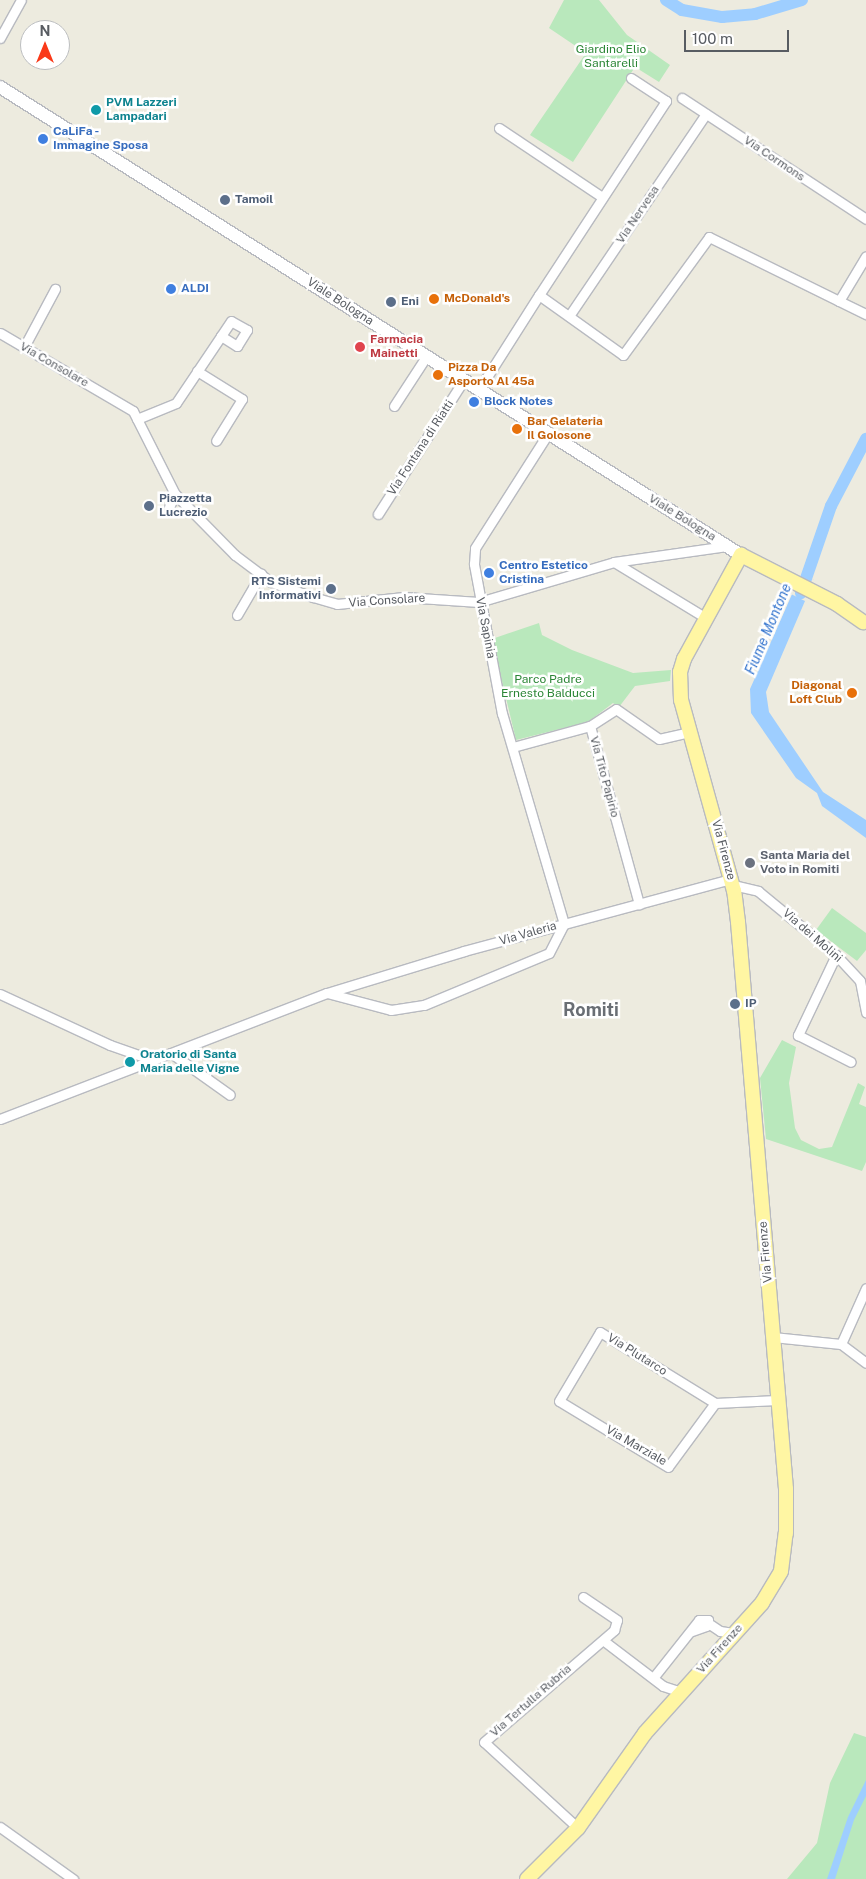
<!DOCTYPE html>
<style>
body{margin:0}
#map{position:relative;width:866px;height:1879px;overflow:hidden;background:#edebdf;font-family:"Public Sans",sans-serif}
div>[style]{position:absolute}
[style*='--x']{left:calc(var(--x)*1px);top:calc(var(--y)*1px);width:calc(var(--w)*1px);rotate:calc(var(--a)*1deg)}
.green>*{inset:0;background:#b9e8bc}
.water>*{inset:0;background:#9eceff}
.pier>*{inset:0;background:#edebdf}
.river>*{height:12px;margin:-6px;padding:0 6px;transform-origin:6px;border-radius:6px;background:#9eceff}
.roads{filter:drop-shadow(1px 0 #b8bac0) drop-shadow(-1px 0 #b8bac0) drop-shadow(0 1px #b8bac0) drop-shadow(0 -1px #b8bac0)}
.street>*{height:9px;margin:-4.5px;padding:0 4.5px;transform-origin:4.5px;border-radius:4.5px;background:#fff}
.secondary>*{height:12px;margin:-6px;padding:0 6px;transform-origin:6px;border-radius:6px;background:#fff}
.primary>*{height:14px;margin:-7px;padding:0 7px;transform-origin:7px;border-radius:7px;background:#fff6a3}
.dots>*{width:14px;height:14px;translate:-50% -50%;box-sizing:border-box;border:2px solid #fff;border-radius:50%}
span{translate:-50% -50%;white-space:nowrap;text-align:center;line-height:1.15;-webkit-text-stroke:5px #fff;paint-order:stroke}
.park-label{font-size:12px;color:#2c8636}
.culture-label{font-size:12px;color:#0d838f;font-weight:700}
.left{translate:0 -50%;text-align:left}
.shop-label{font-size:12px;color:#366cbe;font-weight:700}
.street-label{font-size:12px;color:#585c62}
.service-label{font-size:12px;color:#4e5e75;font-weight:700}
.right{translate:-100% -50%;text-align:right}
.food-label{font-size:12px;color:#c56008;font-weight:700}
.health-label{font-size:12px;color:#be3a42;font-weight:700}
.worship-label{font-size:12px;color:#5b616d;font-weight:700}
.water-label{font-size:14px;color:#3575ce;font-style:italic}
.district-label{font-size:18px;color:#696e74;font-weight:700}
.north{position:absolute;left:20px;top:20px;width:50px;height:50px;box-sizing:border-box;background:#fff;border:1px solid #bcbec0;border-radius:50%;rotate:0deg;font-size:14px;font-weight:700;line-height:20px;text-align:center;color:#585c62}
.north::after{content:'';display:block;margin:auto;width:18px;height:22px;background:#fa3919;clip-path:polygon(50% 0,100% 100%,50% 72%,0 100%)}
.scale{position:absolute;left:684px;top:30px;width:105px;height:22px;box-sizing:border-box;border:2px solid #585c62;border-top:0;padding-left:6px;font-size:15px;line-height:18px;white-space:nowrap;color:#585c62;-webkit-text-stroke:4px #fff;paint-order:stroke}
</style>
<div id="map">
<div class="green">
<i style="clip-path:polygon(564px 0,599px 0,627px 35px,670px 65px,659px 82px,635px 67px,573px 162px,530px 135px,586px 53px,549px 28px)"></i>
<i style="clip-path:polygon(539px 623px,542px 635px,572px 650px,633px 673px,671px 670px,670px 681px,635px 686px,619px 707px,613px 703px,588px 722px,516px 740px,492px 639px)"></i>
<i style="clip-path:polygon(832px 908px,866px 933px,866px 950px,857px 961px,816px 930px)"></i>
<i style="clip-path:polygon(782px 1040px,796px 1047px,789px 1083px,795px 1128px,801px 1140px,819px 1149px,832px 1147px,858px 1083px,865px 1087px,859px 1104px,866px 1107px,866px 1162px,862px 1171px,766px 1139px,760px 1078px)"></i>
<i style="clip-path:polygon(854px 1733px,866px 1737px,866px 1879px,787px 1879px,817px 1843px,830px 1783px)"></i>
</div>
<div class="water">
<i style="clip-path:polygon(801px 574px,814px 580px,766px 692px,769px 712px,823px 792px,866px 820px,866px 838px,822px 806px,817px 793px,796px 778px,751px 713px,750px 689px)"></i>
<i style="clip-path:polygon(866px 1780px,866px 1796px,854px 1820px,835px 1879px,827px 1879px,848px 1817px)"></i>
</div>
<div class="pier">
<i style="clip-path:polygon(799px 572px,816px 581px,807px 602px,789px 593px)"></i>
</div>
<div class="river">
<i style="--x:666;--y:0;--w:19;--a:32"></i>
<i style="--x:682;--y:10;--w:41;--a:9.9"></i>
<i style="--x:722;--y:17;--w:33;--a:-5"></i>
<i style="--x:755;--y:14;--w:49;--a:-16.6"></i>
<i style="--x:801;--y:593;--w:92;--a:-71"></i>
<i style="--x:831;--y:506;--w:76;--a:-62.4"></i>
</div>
<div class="roads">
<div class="street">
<i style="--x:0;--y:38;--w:43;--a:-61.1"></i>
<i style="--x:682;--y:98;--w:220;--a:33.3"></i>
<i style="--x:499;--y:128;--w:124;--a:33.8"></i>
<i style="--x:539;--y:295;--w:232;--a:-56.8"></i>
<i style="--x:666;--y:101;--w:42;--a:-146.7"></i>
<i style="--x:839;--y:301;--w:30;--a:26"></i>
<i style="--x:569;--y:316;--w:244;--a:-55.9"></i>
<i style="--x:0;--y:333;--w:154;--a:30.4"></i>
<i style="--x:133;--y:411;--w:93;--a:63.2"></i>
<i style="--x:175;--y:494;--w:86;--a:45.5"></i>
<i style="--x:235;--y:555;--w:45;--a:36.9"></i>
<i style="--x:271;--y:582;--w:45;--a:19.7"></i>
<i style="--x:313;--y:597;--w:25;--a:16"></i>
<i style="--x:337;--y:604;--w:67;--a:-6"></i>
<i style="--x:404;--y:597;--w:75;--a:3.8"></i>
<i style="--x:479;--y:602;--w:141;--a:-16.5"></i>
<i style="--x:614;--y:562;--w:114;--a:-8.1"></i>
<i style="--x:24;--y:347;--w:66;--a:-61.9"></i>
<i style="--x:197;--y:371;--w:53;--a:31.9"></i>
<i style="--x:242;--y:399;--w:49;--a:121.8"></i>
<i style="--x:478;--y:391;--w:114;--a:-57.6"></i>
<i style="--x:539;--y:295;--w:103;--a:35.5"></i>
<i style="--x:623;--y:355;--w:146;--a:-53.9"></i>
<i style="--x:709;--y:237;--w:145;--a:26.2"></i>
<i style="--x:839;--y:301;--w:52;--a:-59"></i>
<i style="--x:394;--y:406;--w:59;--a:-56.9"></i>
<i style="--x:137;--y:419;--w:42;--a:-22.3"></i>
<i style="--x:176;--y:403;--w:81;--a:-56.1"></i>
<i style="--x:221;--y:336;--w:19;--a:32"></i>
<i style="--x:237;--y:346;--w:19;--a:-58"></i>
<i style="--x:247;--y:330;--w:18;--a:-151"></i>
<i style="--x:231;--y:321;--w:18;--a:124"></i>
<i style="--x:169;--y:507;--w:14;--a:-65"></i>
<i style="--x:378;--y:514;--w:158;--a:-57.4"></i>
<i style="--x:614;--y:562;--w:108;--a:31.3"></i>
<i style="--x:237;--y:615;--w:48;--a:-59.7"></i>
<i style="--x:590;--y:726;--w:31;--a:-33"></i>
<i style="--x:616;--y:709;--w:52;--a:34.9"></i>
<i style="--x:659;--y:739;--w:32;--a:-13"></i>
<i style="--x:513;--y:747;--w:80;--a:-15.3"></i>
<i style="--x:590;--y:726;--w:185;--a:74.6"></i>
<i style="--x:733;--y:885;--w:26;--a:13"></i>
<i style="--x:758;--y:891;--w:101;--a:39.4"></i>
<i style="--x:836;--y:955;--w:35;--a:47"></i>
<i style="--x:860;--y:981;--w:32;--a:79"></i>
<i style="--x:836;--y:955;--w:89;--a:115.4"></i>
<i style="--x:798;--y:1035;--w:59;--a:27"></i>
<i style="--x:327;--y:993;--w:66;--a:14.9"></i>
<i style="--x:391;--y:1010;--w:33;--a:-9"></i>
<i style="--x:424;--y:1005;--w:135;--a:-22.6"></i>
<i style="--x:549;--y:953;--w:33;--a:-63"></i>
<i style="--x:564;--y:924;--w:219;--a:-106.4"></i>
<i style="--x:502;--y:714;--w:153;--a:-100.6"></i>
<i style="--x:474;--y:564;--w:16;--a:-86"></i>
<i style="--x:475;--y:548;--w:134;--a:-57.5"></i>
<i style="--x:0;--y:994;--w:121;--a:24.9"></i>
<i style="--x:110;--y:1045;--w:46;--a:19.2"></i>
<i style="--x:171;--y:1053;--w:72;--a:35.4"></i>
<i style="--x:0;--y:1119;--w:350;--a:-21.1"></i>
<i style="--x:327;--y:993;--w:143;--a:-17"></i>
<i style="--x:464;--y:951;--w:277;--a:-15.1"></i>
<i style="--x:600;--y:1332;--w:135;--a:31.7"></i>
<i style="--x:715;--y:1403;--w:79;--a:126.3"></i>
<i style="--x:668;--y:1467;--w:127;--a:-148.8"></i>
<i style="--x:559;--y:1401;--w:80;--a:-59.3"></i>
<i style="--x:773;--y:1337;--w:68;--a:5.9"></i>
<i style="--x:841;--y:1344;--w:31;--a:37"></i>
<i style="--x:841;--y:1344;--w:61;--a:-65.9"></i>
<i style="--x:715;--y:1403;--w:62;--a:-2.8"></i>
<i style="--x:708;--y:1623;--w:14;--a:34"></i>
<i style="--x:720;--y:1631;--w:15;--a:8"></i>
<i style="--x:604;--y:1641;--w:74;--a:37.3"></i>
<i style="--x:663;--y:1686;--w:20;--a:18"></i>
<i style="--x:653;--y:1678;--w:74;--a:-51.6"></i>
<i style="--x:699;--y:1620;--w:9;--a:0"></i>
<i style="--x:708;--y:1620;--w:6;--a:108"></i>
<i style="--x:706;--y:1626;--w:15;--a:160"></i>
<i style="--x:0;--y:1827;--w:90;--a:35.5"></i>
<i style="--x:578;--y:1828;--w:127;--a:-137.5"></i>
<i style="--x:484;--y:1742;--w:172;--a:-40.7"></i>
<i style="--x:614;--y:1630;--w:10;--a:-73"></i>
<i style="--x:617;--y:1620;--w:41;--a:-145.9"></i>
</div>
<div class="secondary">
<i style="--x:0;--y:87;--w:876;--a:32.28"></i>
</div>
<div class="primary">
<i style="--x:527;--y:1879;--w:72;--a:-45"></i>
<i style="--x:578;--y:1828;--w:116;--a:-54.8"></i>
<i style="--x:645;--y:1733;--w:175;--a:-48"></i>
<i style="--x:762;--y:1603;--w:37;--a:-59"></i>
<i style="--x:781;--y:1571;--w:38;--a:-83"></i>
<i style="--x:786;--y:1533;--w:44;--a:-90"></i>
<i style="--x:786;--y:1489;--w:569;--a:-94.84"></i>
<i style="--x:738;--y:922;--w:31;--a:-97"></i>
<i style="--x:734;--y:891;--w:198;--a:-105.5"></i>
<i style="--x:681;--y:700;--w:28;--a:-92"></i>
<i style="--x:680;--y:672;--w:14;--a:-73"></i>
<i style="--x:684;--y:659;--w:119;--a:-61.3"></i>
<i style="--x:741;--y:555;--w:108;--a:27"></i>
<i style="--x:837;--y:604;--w:32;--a:35"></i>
</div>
</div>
<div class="dots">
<i style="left:96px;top:110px;background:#0f9aa8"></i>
<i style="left:43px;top:139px;background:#3f7fe0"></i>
<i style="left:225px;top:200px;background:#5c6f8a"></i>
<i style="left:171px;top:289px;background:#3f7fe0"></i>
<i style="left:434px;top:299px;background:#e8710a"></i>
<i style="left:391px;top:302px;background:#5c6f8a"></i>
<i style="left:360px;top:347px;background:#e0444e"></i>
<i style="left:438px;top:375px;background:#e8710a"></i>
<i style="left:474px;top:402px;background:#3f7fe0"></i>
<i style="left:517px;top:429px;background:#e8710a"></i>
<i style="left:149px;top:506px;background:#5c6f8a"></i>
<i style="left:489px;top:573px;background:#3f7fe0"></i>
<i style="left:331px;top:589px;background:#5c6f8a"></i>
<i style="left:852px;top:693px;background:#e8710a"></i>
<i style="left:750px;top:863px;background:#6b7280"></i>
<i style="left:735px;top:1004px;background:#5c6f8a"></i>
<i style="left:130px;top:1062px;background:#0f9aa8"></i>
</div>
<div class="park-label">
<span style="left:611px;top:57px">Giardino Elio<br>Santarelli</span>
<span style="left:548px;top:687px">Parco Padre<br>Ernesto Balducci</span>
</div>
<div class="culture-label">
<span class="left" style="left:106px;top:110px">PVM Lazzeri<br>Lampadari</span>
<span class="left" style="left:140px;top:1062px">Oratorio di Santa<br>Maria delle Vigne</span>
</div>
<div class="shop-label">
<span class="left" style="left:53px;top:139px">CaLiFa -<br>Immagine Sposa</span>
<span class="left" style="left:181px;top:289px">ALDI</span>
<span class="left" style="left:484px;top:402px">Block Notes</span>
<span class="left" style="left:499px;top:573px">Centro Estetico<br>Cristina</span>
</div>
<div class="street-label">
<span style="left:774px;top:159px;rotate:34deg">Via Cormons</span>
<span style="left:638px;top:215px;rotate:-56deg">Via Nervesa</span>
<span style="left:340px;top:302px;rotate:33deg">Viale Bologna</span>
<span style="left:54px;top:365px;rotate:30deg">Via Consolare</span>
<span style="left:421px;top:448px;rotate:-57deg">Via Fontana di Riatti</span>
<span style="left:682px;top:518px;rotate:32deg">Viale Bologna</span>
<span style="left:387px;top:601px;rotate:-4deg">Via Consolare</span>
<span style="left:485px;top:628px;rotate:79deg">Via Sapinia</span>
<span style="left:604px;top:777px;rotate:75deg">Via Tito Papirio</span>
<span style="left:723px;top:850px;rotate:75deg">Via Firenze</span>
<span style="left:528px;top:934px;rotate:-16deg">Via Valeria</span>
<span style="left:812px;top:936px;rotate:41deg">Via dei Molini</span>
<span style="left:766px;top:1252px;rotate:-95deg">Via Firenze</span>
<span style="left:637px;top:1355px;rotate:32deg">Via Plutarco</span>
<span style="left:636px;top:1446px;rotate:30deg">Via Marziale</span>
<span style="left:720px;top:1649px;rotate:-48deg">Via Firenze</span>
<span style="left:531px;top:1701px;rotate:-41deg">Via Tertulla Rubria</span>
</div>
<div class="service-label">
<span class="left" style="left:235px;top:200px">Tamoil</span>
<span class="left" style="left:401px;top:302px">Eni</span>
<span class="left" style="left:159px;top:506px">Piazzetta<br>Lucrezio</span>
<span class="right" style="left:321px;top:589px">RTS Sistemi<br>Informativi</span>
<span class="left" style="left:745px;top:1004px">IP</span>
</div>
<div class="food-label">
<span class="left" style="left:444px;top:299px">McDonald's</span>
<span class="left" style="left:448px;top:375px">Pizza Da<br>Asporto Al 45a</span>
<span class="left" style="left:527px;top:429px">Bar Gelateria<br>Il Golosone</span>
<span class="right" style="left:842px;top:693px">Diagonal<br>Loft Club</span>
</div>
<div class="health-label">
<span class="left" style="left:370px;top:347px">Farmacia<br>Mainetti</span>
</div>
<div class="worship-label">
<span class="left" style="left:760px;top:863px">Santa Maria del<br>Voto in Romiti</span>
</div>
<div class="water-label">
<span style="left:768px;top:629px;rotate:-67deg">Fiume Montone</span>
</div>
<div class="district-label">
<span style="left:591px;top:1010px">Romiti</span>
</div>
<div class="north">N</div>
<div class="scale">100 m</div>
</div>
